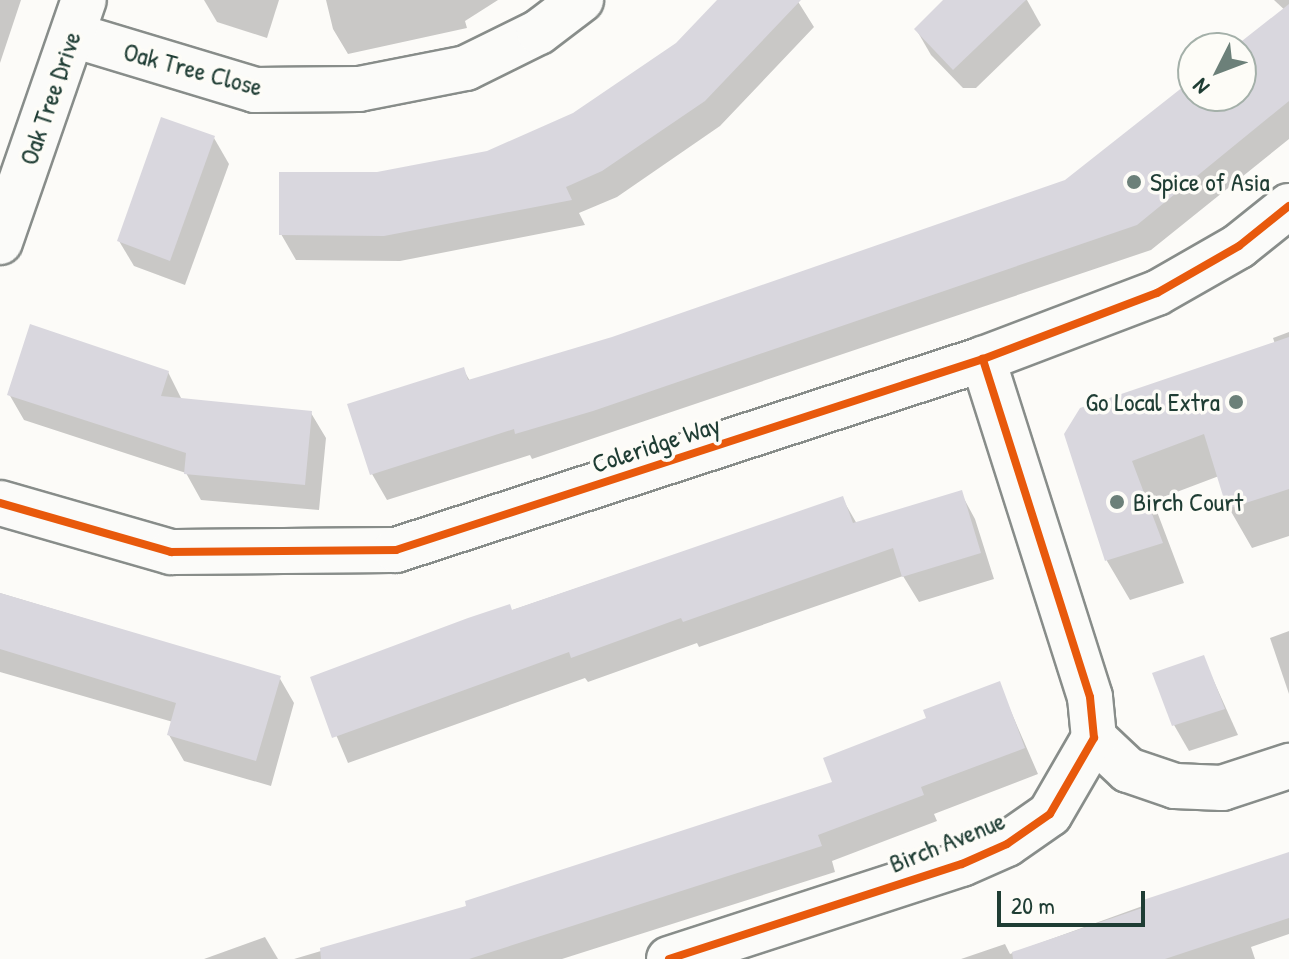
<!DOCTYPE html>
<style>
body{margin:0}
#map{position:relative;width:1289px;height:959px;overflow:hidden;background:#fcfbf8;font-family:"Patrick Hand",sans-serif}
div>[style]{position:absolute}
[style*='--x']{left:calc(var(--x)*1px);top:calc(var(--y)*1px);width:calc(var(--w)*1px);rotate:calc(var(--a)*1deg)}
.shadow>*{inset:0;background:#0003}
.building>*{inset:0;background:#d9d7de}
.roads{filter:drop-shadow(2px 0 #888d8a) drop-shadow(-2px 0 #888d8a) drop-shadow(0 2px #888d8a) drop-shadow(0 -2px #888d8a)}
.minor>*{height:44px;margin:-22px;padding:0 22px;transform-origin:22px;border-radius:22px;background:#fbfbf9}
.cycleway>*{height:8px;margin:-4px;padding:0 4px;transform-origin:4px;border-radius:4px;background:#e8590c}
.dots>*{width:22px;height:22px;translate:-50% -50%;box-sizing:border-box;border:4px solid #fdfcf7;border-radius:50%}
span{translate:-50% -50%;white-space:nowrap;text-align:center;line-height:1.15;-webkit-text-stroke:7px #fdfcf7;paint-order:stroke}
.street-label{font-size:26px;color:#1f3d34}
.poi-label{font-size:26px;color:#1f3d34}
.left{translate:0 -50%;text-align:left}
.right{translate:-100% -50%;text-align:right}
.north{position:absolute;left:1177px;top:32px;width:80px;height:80px;box-sizing:border-box;background:#fdfcf7;border:2px solid #a4b0a9;border-radius:50%;rotate:228deg;font-size:22px;font-weight:700;line-height:32px;text-align:center;color:#1f3d34}
.north::after{content:'';display:block;margin:auto;width:28px;height:36px;background:#6c8079;clip-path:polygon(50% 0,100% 100%,50% 72%,0 100%)}
.scale{position:absolute;left:997px;top:891px;width:148px;height:36px;box-sizing:border-box;border:4px solid #1f3d34;border-top:0;padding-left:10px;font-size:24px;line-height:28px;white-space:nowrap;color:#1f3d34;-webkit-text-stroke:6px #fdfcf7;paint-order:stroke}
</style>
<div id="map">
<div class="shadow">
<i style="clip-path:polygon(0 0,21px 0,0 63px)"></i>
<i style="clip-path:polygon(204px 0,279px 0,267px 38px,217px 22px)"></i>
<i style="clip-path:polygon(326px 0,498px 0,465px 21px,467px 28px,348px 54px,333px 29px)"></i>
<i style="clip-path:polygon(720px 0,797px 0,814px 27px,720px 126px,617px 197px,579px 213px,585px 225px,400px 261px,296px 260px,281px 234px,377px 174px,488px 153px,574px 115px,677px 44px)"></i>
<i style="clip-path:polygon(946px 0,1027px 0,1041px 25px,976px 88px,963px 88px,931px 55px,916px 29px)"></i>
<i style="clip-path:polygon(1274px 0,1289px 0,1289px 14px)"></i>
<i style="clip-path:polygon(1289px 29px,1289px 139px,1151px 250px,532px 459px,530px 455px,387px 500px,372px 474px,463px 369px,470px 381px,612px 339px,1066px 181px,1193px 82px,1193px 96px,1241px 96px,1241px 48px,1236px 48px)"></i>
<i style="clip-path:polygon(214px 138px,229px 164px,185px 285px,134px 266px,119px 241px)"></i>
<i style="clip-path:polygon(1289px 332px,1289px 536px,1252px 548px,1229px 508px,1219px 476px,1153px 501px,1184px 583px,1130px 600px,1107px 561px,1067px 435px,1275px 344px,1273px 338px)"></i>
<i style="clip-path:polygon(168px 372px,182px 400px,311px 413px,326px 438px,319px 510px,201px 500px,186px 473px,24px 420px,9px 394px)"></i>
<i style="clip-path:polygon(961px 493px,975px 519px,994px 579px,919px 602px,903px 576px,699px 647px,697px 643px,588px 682px,585px 678px,348px 763px,312px 678px,842px 498px,857px 524px)"></i>
<i style="clip-path:polygon(0 593px,279px 677px,294px 703px,271px 786px,184px 761px,169px 735px,173px 722px,0 672px)"></i>
<i style="clip-path:polygon(1289px 631px,1289px 694px,1270px 638px)"></i>
<i style="clip-path:polygon(1203px 657px,1238px 735px,1189px 751px,1174px 725px)"></i>
<i style="clip-path:polygon(999px 684px,1038px 774px,934px 814px,937px 821px,832px 861px,835px 872px,562px 959px,294px 959px,469px 907px,835px 784px,928px 719px)"></i>
<i style="clip-path:polygon(1289px 853px,1289px 934px,1251px 947px,1255px 959px,961px 959px,1005px 944px,1010px 954px)"></i>
<i style="clip-path:polygon(265px 937px,278px 959px,204px 959px)"></i>
</div>
<div class="building">
<i style="clip-path:polygon(717px 0,801px 0,705px 101px,602px 171px,566px 187px,572px 200px,384px 236px,279px 235px,279px 172px,377px 172px,487px 151px,573px 113px,676px 43px)"></i>
<i style="clip-path:polygon(943px 0,1026px 0,953px 70px,914px 29px)"></i>
<i style="clip-path:polygon(1289px 4px,1289px 101px,1137px 225px,593px 411px,515px 434px,514px 429px,370px 475px,347px 404px,464px 367px,468px 380px,612px 337px,1065px 180px,1193px 79px,1193px 96px,1241px 96px,1241px 48px,1233px 48px)"></i>
<i style="clip-path:polygon(161px 117px,215px 136px,170px 261px,117px 241px)"></i>
<i style="clip-path:polygon(30px 324px,169px 371px,161px 396px,312px 411px,305px 485px,184px 474px,186px 453px,7px 395px)"></i>
<i style="clip-path:polygon(1289px 337px,1289px 489px,1227px 509px,1204px 434px,1132px 461px,1163px 543px,1105px 561px,1064px 434px,1080px 408px)"></i>
<i style="clip-path:polygon(962px 490px,981px 553px,902px 577px,893px 548px,683px 622px,681px 618px,571px 658px,569px 652px,332px 738px,310px 677px,468px 618px,510px 604px,512px 610px,843px 496px,853px 523px)"></i>
<i style="clip-path:polygon(0 593px,281px 676px,256px 761px,167px 735px,176px 703px,0 649px)"></i>
<i style="clip-path:polygon(1204px 655px,1225px 709px,1172px 726px,1152px 673px)"></i>
<i style="clip-path:polygon(1000px 681px,1025px 748px,921px 787px,924px 795px,818px 835px,822px 846px,469px 959px,321px 959px,320px 948px,466px 906px,465px 901px,832px 782px,823px 758px,926px 718px,923px 710px)"></i>
<i style="clip-path:polygon(1289px 852px,1289px 918px,1165px 959px,1013px 959px,1012px 952px,1145px 907px,1143px 900px)"></i>
</div>
<div class="roads">
<div class="minor">
<i style="--x:73;--y:35;--w:190;--a:16.8"></i>
<i style="--x:255;--y:90;--w:104;--a:-0.6"></i>
<i style="--x:359;--y:89;--w:109;--a:-11.1"></i>
<i style="--x:466;--y:68;--w:81;--a:-26.3"></i>
<i style="--x:539;--y:32;--w:53;--a:-37.3"></i>
<i style="--x:0;--y:242;--w:256;--a:-70.9"></i>
<i style="--x:0;--y:503;--w:178;--a:16"></i>
<i style="--x:171;--y:552;--w:225;--a:-0.5"></i>
<i style="--x:396;--y:550;--w:617;--a:-18.02"></i>
<i style="--x:983;--y:359;--w:186;--a:-20.8"></i>
<i style="--x:1157;--y:293;--w:95;--a:-29.8"></i>
<i style="--x:1239;--y:246;--w:64;--a:-38.7"></i>
<i style="--x:1094;--y:738;--w:47;--a:43.3"></i>
<i style="--x:1128;--y:770;--w:50;--a:18.8"></i>
<i style="--x:1175;--y:786;--w:47;--a:2.4"></i>
<i style="--x:1222;--y:788;--w:71;--a:-18.2"></i>
<i style="--x:669;--y:959;--w:308;--a:-18"></i>
<i style="--x:962;--y:864;--w:49;--a:-24"></i>
<i style="--x:1007;--y:844;--w:52;--a:-34.9"></i>
<i style="--x:1050;--y:814;--w:88;--a:-59.9"></i>
<i style="--x:1094;--y:738;--w:41;--a:-95.6"></i>
<i style="--x:1090;--y:697;--w:355;--a:-107.6"></i>
</div>
</div>
<div class="cycleway">
<i style="--x:0;--y:503;--w:178;--a:16"></i>
<i style="--x:171;--y:552;--w:225;--a:-0.5"></i>
<i style="--x:396;--y:550;--w:617;--a:-18.02"></i>
<i style="--x:983;--y:359;--w:186;--a:-20.8"></i>
<i style="--x:1157;--y:293;--w:95;--a:-29.8"></i>
<i style="--x:1239;--y:246;--w:64;--a:-38.7"></i>
<i style="--x:669;--y:959;--w:308;--a:-18"></i>
<i style="--x:962;--y:864;--w:49;--a:-24"></i>
<i style="--x:1007;--y:844;--w:52;--a:-34.9"></i>
<i style="--x:1050;--y:814;--w:88;--a:-59.9"></i>
<i style="--x:1094;--y:738;--w:41;--a:-95.6"></i>
<i style="--x:1090;--y:697;--w:355;--a:-107.6"></i>
</div>
<div class="dots">
<i style="left:1134px;top:182px;background:#6c8079"></i>
<i style="left:1236px;top:402px;background:#6c8079"></i>
<i style="left:1117px;top:502px;background:#6c8079"></i>
</div>
<div class="street-label">
<span style="left:193px;top:69px;rotate:15deg">Oak Tree Close</span>
<span style="left:50px;top:98px;rotate:-71deg">Oak Tree Drive</span>
<span style="left:656px;top:444px;rotate:-18deg">Coleridge Way</span>
<span style="left:947px;top:842px;rotate:-22deg">Birch Avenue</span>
</div>
<div class="poi-label">
<span class="left" style="left:1150px;top:182px">Spice of Asia</span>
<span class="right" style="left:1220px;top:402px">Go Local Extra</span>
<span class="left" style="left:1133px;top:502px">Birch Court</span>
</div>
<div class="north">N</div>
<div class="scale">20 m</div>
</div>
